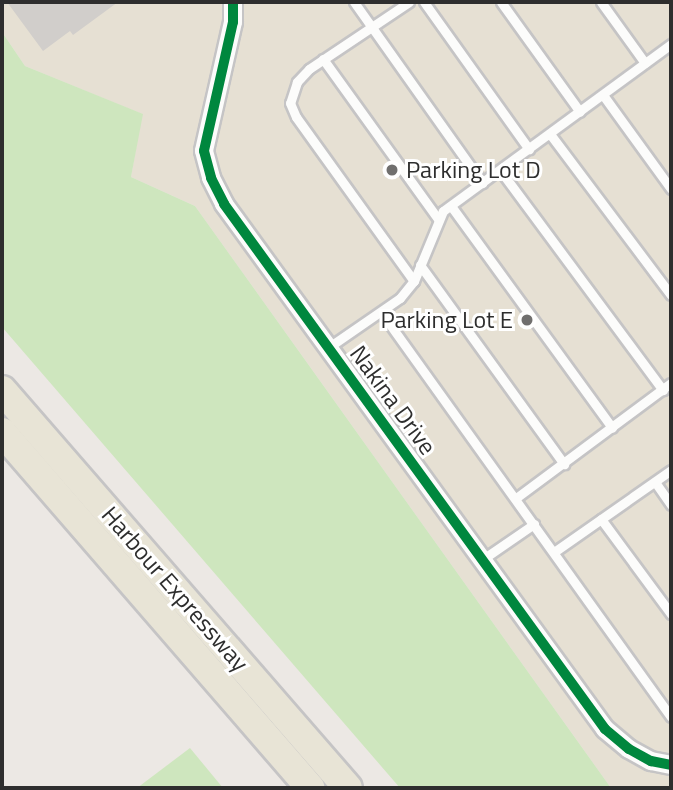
<!DOCTYPE html>
<style>
body{margin:0}
#map{position:relative;width:673px;height:790px;overflow:hidden;background:#ece8e4;font-family:"Titillium Web",sans-serif}
div>[style]{position:absolute}
[style*='--x']{left:calc(var(--x)*1px);top:calc(var(--y)*1px);width:calc(var(--w)*1px);rotate:calc(var(--a)*1deg)}
.education>*{inset:0;background:#e6e0d3}
.green>*{inset:0;background:#cee6be}
.building>*{inset:0;background:#d1cecb}
.roads{filter:drop-shadow(2px 0 #c5c4c5) drop-shadow(-2px 0 #c5c4c5) drop-shadow(0 2px #c5c4c5) drop-shadow(0 -2px #c5c4c5)}
.service>*{height:9px;margin:-4.5px;padding:0 4.5px;transform-origin:4.5px;border-radius:4.5px;background:#fcfcfb}
.minor>*{height:18px;margin:-9px;padding:0 9px;transform-origin:9px;border-radius:9px;background:#fcfcfb}
.primary>*{height:28px;margin:-14px;padding:0 14px;transform-origin:14px;border-radius:14px;background:#e8e4d6}
.cycleway>*{height:10px;margin:-5px;padding:0 5px;transform-origin:5px;border-radius:5px;background:#00873e}
.dots>*{width:19px;height:19px;translate:-50% -50%;box-sizing:border-box;border:4px solid #fff;border-radius:50%}
span{translate:-50% -50%;white-space:nowrap;text-align:center;line-height:1.15;-webkit-text-stroke:6px #fff;paint-order:stroke}
.poi-label{font-size:24px;color:#2e2e2e}
.left{translate:0 -50%;text-align:left}
.right{translate:-100% -50%;text-align:right}
.street-label{font-size:24px;color:#2e2e2e}
.frame{position:absolute;inset:0;border:4px solid #2e2e2e;pointer-events:none}
</style>
<div id="map">
<div class="education">
<i style="clip-path:polygon(2px 2px,671px 2px,671px 788px,611px 788px,195px 206px,131px 177px,142px 114px,25px 66px,2px 32px)"></i>
</div>
<div class="green">
<i style="clip-path:polygon(2px 32px,25px 66px,143px 114px,131px 177px,195px 206px,611px 788px,400px 788px,2px 327px)"></i>
<i style="clip-path:polygon(190px 748px,223px 788px,137px 788px)"></i>
</div>
<div class="building">
<i style="clip-path:polygon(7px 2px,118px 2px,73px 35px,70px 31px,43px 51px)"></i>
</div>
<div class="roads">
<div class="service">
<i style="--x:354;--y:2;--w:222;--a:54.7"></i>
<i style="--x:409;--y:2;--w:120;--a:146.2"></i>
<i style="--x:309;--y:69;--w:18;--a:133"></i>
<i style="--x:297;--y:82;--w:22;--a:108"></i>
<i style="--x:290;--y:103;--w:15;--a:67"></i>
<i style="--x:296;--y:117;--w:202;--a:54.3"></i>
<i style="--x:424;--y:2;--w:181;--a:54.5"></i>
<i style="--x:501;--y:2;--w:135;--a:54.3"></i>
<i style="--x:601;--y:2;--w:75;--a:54.2"></i>
<i style="--x:323;--y:59;--w:197;--a:54.3"></i>
<i style="--x:603;--y:95;--w:116;--a:54.1"></i>
<i style="--x:550;--y:134;--w:201;--a:53.1"></i>
<i style="--x:500;--y:170;--w:274;--a:53.5"></i>
<i style="--x:451;--y:206;--w:274;--a:54"></i>
<i style="--x:420;--y:265;--w:246;--a:54.1"></i>
<i style="--x:381;--y:312;--w:498;--a:54.4"></i>
<i style="--x:329;--y:347;--w:86;--a:-34.6"></i>
<i style="--x:400;--y:298;--w:22;--a:-51"></i>
<i style="--x:414;--y:281;--w:76;--a:-67.5"></i>
<i style="--x:443;--y:211;--w:283;--a:-36.2"></i>
<i style="--x:655;--y:482;--w:28;--a:55"></i>
<i style="--x:516;--y:498;--w:193;--a:-36.6"></i>
<i style="--x:601;--y:519;--w:118;--a:53.6"></i>
<i style="--x:554;--y:552;--w:143;--a:-35"></i>
<i style="--x:483;--y:559;--w:62;--a:-34.5"></i>
</div>
<div class="minor">
<i style="--x:233;--y:2;--w:20;--a:90"></i>
<i style="--x:233;--y:22;--w:132;--a:102.7"></i>
<i style="--x:204;--y:151;--w:28;--a:75"></i>
<i style="--x:211;--y:178;--w:29;--a:63"></i>
<i style="--x:224;--y:204;--w:649;--a:54.03"></i>
<i style="--x:605;--y:729;--w:31;--a:40"></i>
<i style="--x:629;--y:749;--w:25;--a:29"></i>
<i style="--x:651;--y:761;--w:20;--a:11"></i>
</div>
<div class="primary">
<i style="--x:2;--y:390;--w:527;--a:49"></i>
<i style="--x:2;--y:432;--w:471;--a:49.1"></i>
</div>
</div>
<div class="cycleway">
<i style="--x:233;--y:2;--w:20;--a:90"></i>
<i style="--x:233;--y:22;--w:132;--a:102.7"></i>
<i style="--x:204;--y:151;--w:28;--a:75"></i>
<i style="--x:211;--y:178;--w:29;--a:63"></i>
<i style="--x:224;--y:204;--w:649;--a:54.03"></i>
<i style="--x:605;--y:729;--w:31;--a:40"></i>
<i style="--x:629;--y:749;--w:25;--a:29"></i>
<i style="--x:651;--y:761;--w:20;--a:11"></i>
</div>
<div class="dots">
<i style="left:392px;top:170px;background:#706f6e"></i>
<i style="left:527px;top:320px;background:#706f6e"></i>
</div>
<div class="poi-label">
<span class="left" style="left:406px;top:170px">Parking Lot D</span>
<span class="right" style="left:513px;top:320px">Parking Lot E</span>
</div>
<div class="street-label">
<span style="left:393px;top:400px;rotate:54deg">Nakina Drive</span>
<span style="left:175px;top:589px;rotate:49deg">Harbour Expressway</span>
</div>
<div class="frame"></div>
</div>
